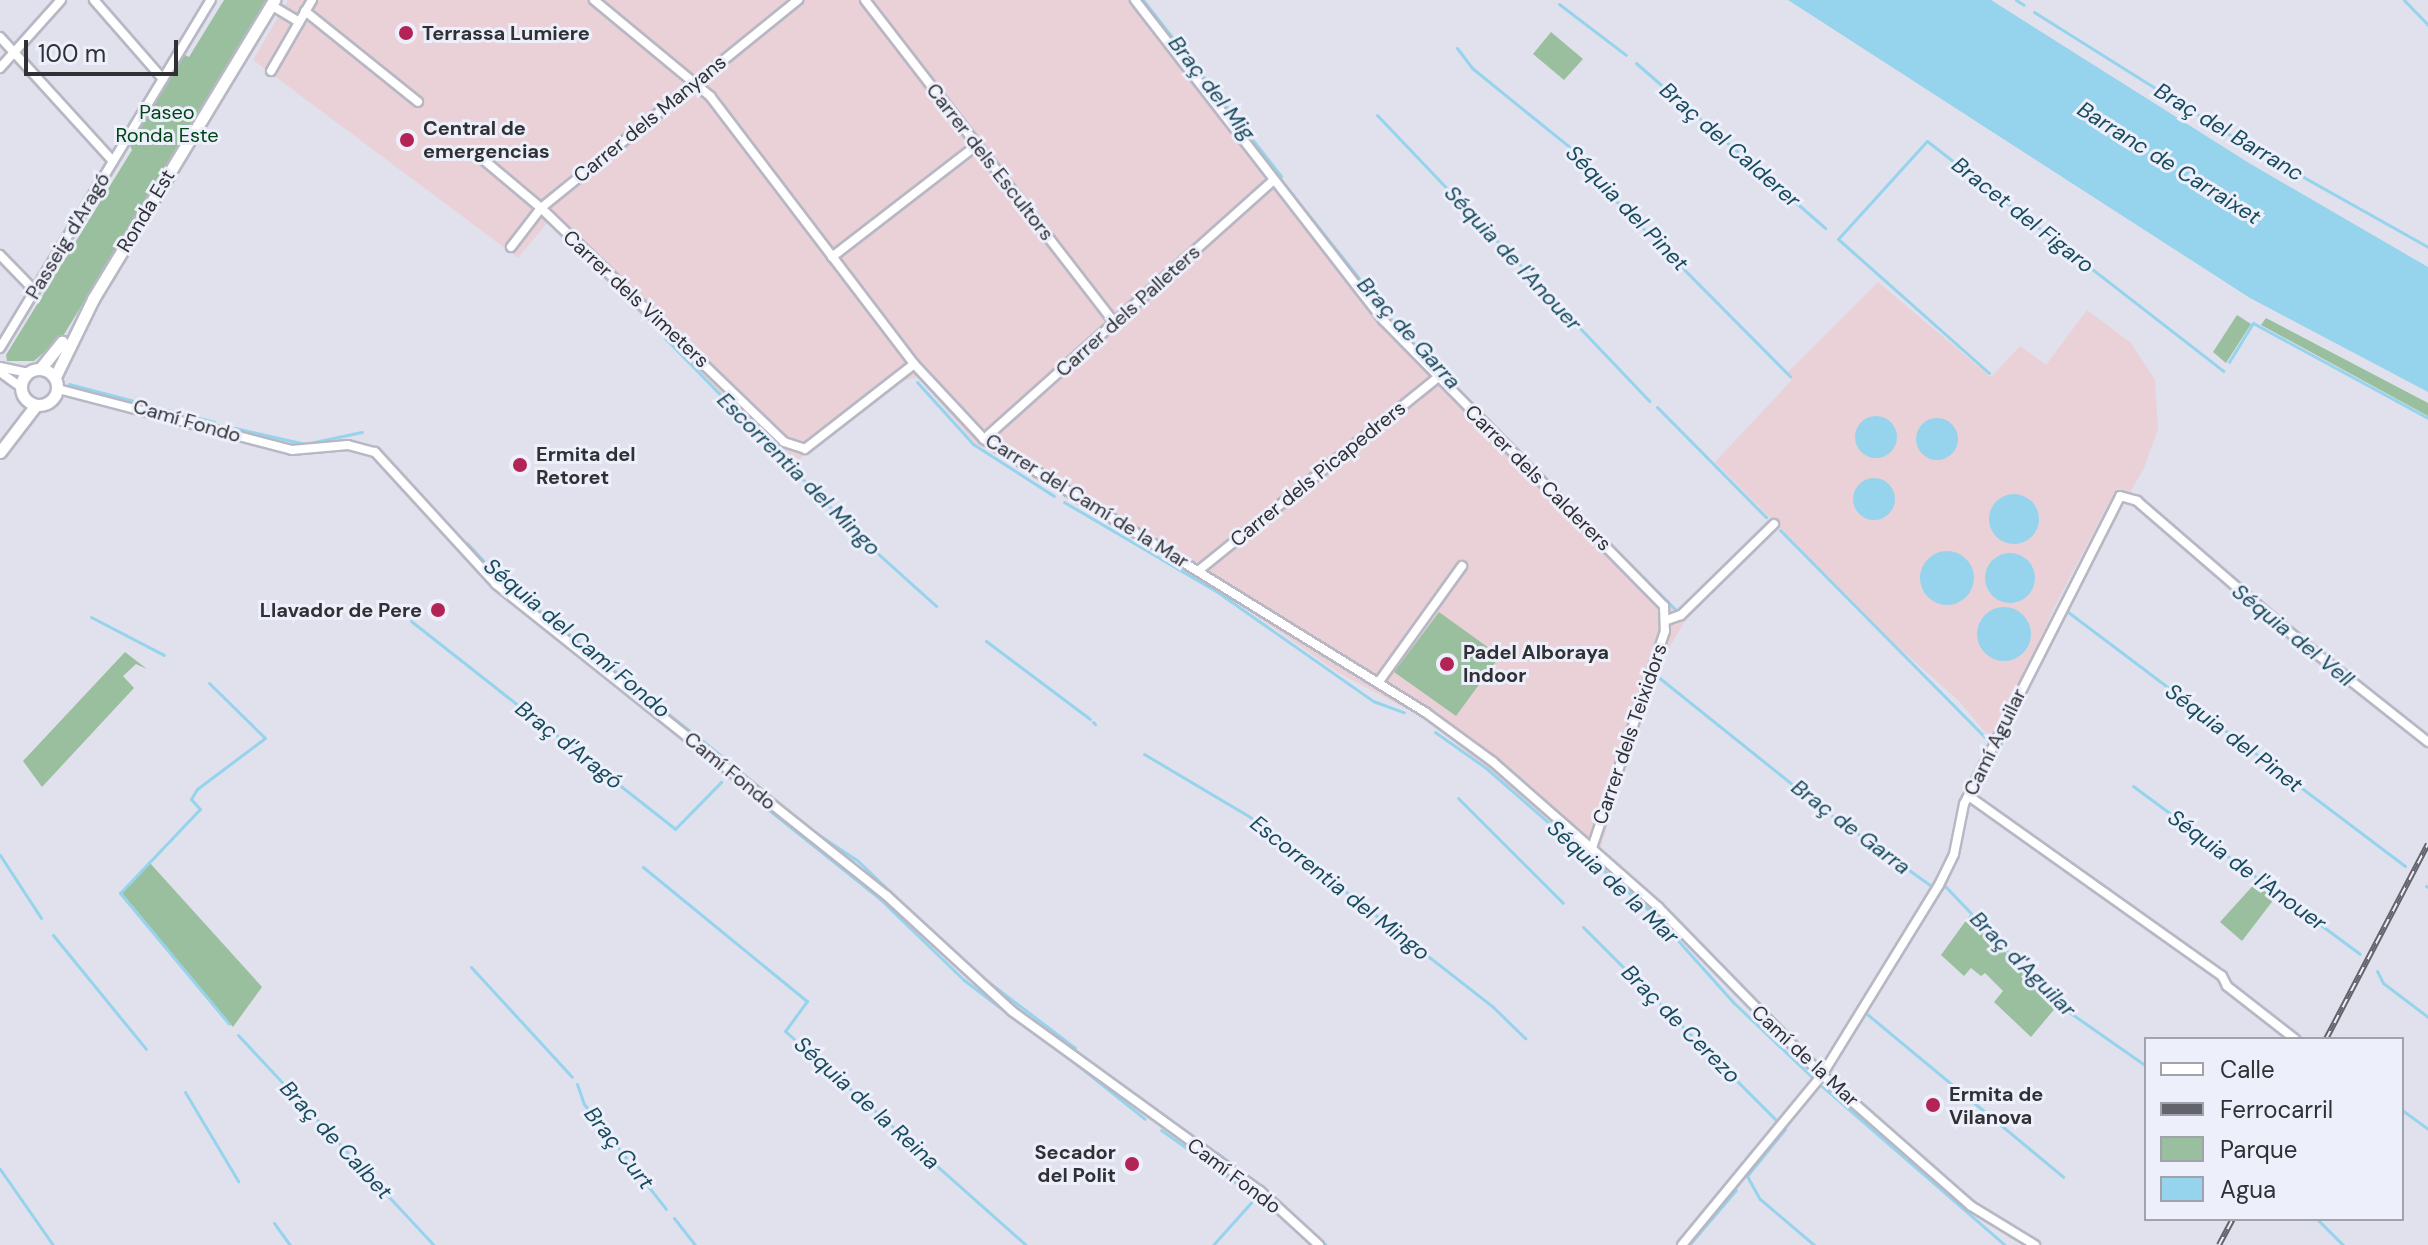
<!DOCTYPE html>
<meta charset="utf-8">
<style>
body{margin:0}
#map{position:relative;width:2428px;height:1245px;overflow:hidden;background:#e0e1ed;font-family:"DM Sans",sans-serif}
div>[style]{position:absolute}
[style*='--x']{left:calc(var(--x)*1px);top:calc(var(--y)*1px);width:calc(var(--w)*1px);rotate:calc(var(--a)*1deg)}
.industrial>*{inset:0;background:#ead1d7}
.green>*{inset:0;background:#9abf9e}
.water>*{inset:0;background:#96d3ed}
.round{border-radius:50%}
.stream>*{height:3px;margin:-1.5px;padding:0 1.5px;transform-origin:1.5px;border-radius:1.5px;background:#96d3ed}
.roads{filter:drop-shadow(2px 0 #b7b8c4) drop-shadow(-2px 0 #b7b8c4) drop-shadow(0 2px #b7b8c4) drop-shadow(0 -2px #b7b8c4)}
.minor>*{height:8px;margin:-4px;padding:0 4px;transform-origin:4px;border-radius:4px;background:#fff}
.secondary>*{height:11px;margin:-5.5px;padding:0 5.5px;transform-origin:5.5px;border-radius:5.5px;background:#fff}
.secondary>.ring{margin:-5.5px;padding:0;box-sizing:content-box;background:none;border:11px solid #fff;border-radius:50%}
.rail>*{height:6px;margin-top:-3px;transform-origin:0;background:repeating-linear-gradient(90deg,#edeffb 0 9px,#63646b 0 18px);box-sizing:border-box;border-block:2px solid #63646b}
.dots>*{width:22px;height:22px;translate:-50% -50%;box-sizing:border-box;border:4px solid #edeffb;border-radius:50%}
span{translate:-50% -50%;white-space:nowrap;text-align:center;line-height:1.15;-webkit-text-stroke:6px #edeffb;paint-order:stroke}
.poi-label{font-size:20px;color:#303135;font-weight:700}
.left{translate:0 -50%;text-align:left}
.right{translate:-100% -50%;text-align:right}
.park-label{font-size:20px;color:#004615}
.street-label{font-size:20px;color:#303135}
.water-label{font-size:22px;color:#184b5d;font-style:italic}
.legend{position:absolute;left:2144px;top:1037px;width:260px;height:184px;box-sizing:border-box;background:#edeffb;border:2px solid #a1a3ac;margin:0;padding:10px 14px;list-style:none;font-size:24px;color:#303135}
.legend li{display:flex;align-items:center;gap:16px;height:40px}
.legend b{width:40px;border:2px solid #a1a3ac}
.scale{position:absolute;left:24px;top:40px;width:154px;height:36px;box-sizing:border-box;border:4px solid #303135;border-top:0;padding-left:10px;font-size:24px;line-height:28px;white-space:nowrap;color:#303135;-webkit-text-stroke:6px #edeffb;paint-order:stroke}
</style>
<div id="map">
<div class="industrial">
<i style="clip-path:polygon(288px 0,1141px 0,1397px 328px,1685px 621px,1652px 677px,1613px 794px,1616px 797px,1597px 860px,1429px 721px,1339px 673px,1224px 594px,975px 443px,918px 377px,899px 382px,792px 465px,548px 222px,518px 258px,253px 60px)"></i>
<i style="clip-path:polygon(1878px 282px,1991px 377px,2020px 346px,2046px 365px,2087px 310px,2131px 343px,2155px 380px,2158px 429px,2144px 468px,2130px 493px,2116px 489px,2054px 608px,1994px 743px,1959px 701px,1898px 647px,1715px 462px,1792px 380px,1786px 374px)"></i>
</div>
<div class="green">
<i style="clip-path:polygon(224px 0,269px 0,63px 336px,34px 361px,7px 361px,6px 355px,132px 150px,129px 143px,183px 54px,189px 57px)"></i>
<i style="clip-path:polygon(1551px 32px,1583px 59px,1564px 80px,1533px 54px)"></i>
<i style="clip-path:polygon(2237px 315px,2251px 324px,2226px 363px,2213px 352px)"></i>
<i style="clip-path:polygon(2266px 318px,2428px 403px,2428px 416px,2261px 325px)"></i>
<i style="clip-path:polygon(1439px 612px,1500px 656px,1456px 716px,1394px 672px)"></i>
<i style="clip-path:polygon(125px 652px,147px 669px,136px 664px,123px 676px,134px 688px,42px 787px,23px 761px)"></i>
<i style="clip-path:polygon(149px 862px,262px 987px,233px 1027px,122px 893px)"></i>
<i style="clip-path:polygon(2258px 880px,2278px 894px,2242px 941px,2220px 922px)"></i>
<i style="clip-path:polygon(1970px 915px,2057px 1006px,2031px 1037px,1994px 1002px,2003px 991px,1985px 973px,1981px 976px,1971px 968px,1964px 976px,1941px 955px)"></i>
</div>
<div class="water">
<i style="clip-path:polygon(1788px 0,1991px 0,2249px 163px,2428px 267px,2428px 392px,2250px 298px)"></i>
<i class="round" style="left:1855px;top:416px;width:42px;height:42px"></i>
<i class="round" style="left:1916px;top:418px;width:42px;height:42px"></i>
<i class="round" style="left:1853px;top:478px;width:42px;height:42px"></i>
<i class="round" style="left:1989px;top:494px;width:50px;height:50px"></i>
<i class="round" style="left:1920px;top:551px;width:54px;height:54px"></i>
<i class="round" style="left:1985px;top:553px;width:50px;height:50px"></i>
<i class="round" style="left:1977px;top:607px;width:54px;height:54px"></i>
</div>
<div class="stream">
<i style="--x:1143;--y:0;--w:224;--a:51.9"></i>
<i style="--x:2016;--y:0;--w:9;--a:32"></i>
<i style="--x:2404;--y:0;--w:35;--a:46"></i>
<i style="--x:1559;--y:4;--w:84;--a:37.3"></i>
<i style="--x:2034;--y:12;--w:252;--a:32.1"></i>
<i style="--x:2248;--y:146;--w:206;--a:29.3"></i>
<i style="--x:1457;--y:48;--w:25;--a:53"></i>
<i style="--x:1472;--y:68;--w:129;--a:39"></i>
<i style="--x:1572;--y:149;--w:68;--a:49.8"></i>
<i style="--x:1616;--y:201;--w:247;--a:45.2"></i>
<i style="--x:1636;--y:63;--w:251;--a:41.1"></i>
<i style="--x:1377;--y:115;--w:395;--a:46.4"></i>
<i style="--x:1284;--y:184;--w:180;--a:51.5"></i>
<i style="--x:1396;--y:325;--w:173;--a:45.9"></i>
<i style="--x:665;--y:338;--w:272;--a:45.7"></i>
<i style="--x:855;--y:533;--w:109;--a:42"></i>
<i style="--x:2229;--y:362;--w:46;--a:-58.4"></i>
<i style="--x:2253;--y:323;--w:199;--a:28.5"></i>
<i style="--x:1989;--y:373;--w:202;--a:-138.4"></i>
<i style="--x:1838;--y:239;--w:132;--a:-47.8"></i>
<i style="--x:1927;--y:141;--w:375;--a:37.8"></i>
<i style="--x:917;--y:382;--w:84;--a:47.9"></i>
<i style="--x:973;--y:444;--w:96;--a:32.7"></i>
<i style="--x:69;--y:384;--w:150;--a:14.7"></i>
<i style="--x:1657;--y:407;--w:155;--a:45.3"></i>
<i style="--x:235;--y:428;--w:72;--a:12.9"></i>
<i style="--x:305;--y:444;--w:58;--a:-11.9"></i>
<i style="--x:1064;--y:502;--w:176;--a:30.4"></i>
<i style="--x:1216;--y:591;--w:192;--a:35"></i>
<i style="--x:1373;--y:701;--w:33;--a:20"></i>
<i style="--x:1585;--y:520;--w:127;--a:44.7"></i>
<i style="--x:2158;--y:524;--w:180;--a:40.5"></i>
<i style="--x:1780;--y:530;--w:300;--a:45.3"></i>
<i style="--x:467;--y:543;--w:49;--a:47.5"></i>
<i style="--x:500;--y:579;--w:243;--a:38.7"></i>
<i style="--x:2064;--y:609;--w:427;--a:37"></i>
<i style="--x:91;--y:617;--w:82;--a:27.5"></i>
<i style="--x:411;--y:621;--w:336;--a:38.2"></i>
<i style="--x:675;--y:829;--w:66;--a:-45.6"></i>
<i style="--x:986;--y:641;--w:130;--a:36.9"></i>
<i style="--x:1657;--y:676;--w:213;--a:38.7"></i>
<i style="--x:1823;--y:809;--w:136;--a:35.4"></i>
<i style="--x:209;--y:683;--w:78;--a:44.5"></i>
<i style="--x:265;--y:738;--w:85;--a:143.1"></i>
<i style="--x:197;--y:789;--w:12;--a:121"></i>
<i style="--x:191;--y:799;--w:13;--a:48"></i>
<i style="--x:200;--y:809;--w:116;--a:133.6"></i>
<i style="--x:120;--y:893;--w:170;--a:50.2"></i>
<i style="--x:2369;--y:701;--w:74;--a:37.3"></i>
<i style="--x:1093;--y:722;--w:3;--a:45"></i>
<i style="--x:1435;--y:732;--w:62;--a:35.2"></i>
<i style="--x:1486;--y:768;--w:227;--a:41.1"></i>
<i style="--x:1657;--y:917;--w:115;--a:48.2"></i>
<i style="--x:1734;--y:1003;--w:109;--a:43.5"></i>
<i style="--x:698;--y:737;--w:141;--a:39.5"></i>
<i style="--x:807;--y:827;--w:61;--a:33.7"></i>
<i style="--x:858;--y:861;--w:101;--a:43.8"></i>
<i style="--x:1999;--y:748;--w:40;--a:-66.6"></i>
<i style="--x:1144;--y:754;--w:123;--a:30.7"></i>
<i style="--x:1250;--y:817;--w:308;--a:38"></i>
<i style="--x:1493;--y:1007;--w:45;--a:44.1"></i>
<i style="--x:734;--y:782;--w:187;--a:38.7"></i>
<i style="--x:880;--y:899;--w:117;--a:44"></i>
<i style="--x:964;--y:980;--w:49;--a:37.6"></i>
<i style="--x:2133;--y:786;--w:282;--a:36.5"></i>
<i style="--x:1458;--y:798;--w:148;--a:45"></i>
<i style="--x:0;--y:855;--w:75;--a:56.9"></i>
<i style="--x:1948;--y:858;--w:57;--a:-76.7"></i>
<i style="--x:643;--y:867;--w:212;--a:39.3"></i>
<i style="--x:807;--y:1001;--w:37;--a:126"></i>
<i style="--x:785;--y:1031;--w:322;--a:41.6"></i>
<i style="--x:1944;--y:885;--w:166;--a:46.2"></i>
<i style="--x:2059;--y:1005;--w:106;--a:35"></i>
<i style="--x:2426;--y:886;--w:2;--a:27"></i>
<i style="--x:1583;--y:927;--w:276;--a:45"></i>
<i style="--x:53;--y:935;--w:147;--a:50.8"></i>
<i style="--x:471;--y:967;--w:149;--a:47.4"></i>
<i style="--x:2377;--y:971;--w:13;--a:63"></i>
<i style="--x:2383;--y:983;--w:56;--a:37.1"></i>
<i style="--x:1881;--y:972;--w:76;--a:-58.4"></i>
<i style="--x:978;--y:974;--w:122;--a:37.3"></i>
<i style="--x:1867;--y:1014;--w:255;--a:39.7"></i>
<i style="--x:238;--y:1035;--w:287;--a:47"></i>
<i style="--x:2300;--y:1037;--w:4;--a:34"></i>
<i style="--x:1055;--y:1047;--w:115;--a:38.7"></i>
<i style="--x:577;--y:1084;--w:21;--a:71"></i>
<i style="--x:584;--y:1104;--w:133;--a:52"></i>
<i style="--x:1822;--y:1086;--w:242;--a:41"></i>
<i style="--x:185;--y:1092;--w:104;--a:59.2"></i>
<i style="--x:2402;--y:1110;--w:32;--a:36"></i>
<i style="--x:1785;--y:1129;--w:60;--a:129"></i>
<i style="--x:1747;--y:1176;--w:26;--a:61"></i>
<i style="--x:1760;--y:1199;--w:71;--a:40.4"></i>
<i style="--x:1161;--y:1130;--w:116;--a:35.2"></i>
<i style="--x:1256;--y:1197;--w:64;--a:131.9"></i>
<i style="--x:1217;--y:1153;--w:94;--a:38.9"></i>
<i style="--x:0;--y:1169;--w:93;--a:55.1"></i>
<i style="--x:674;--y:1218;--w:34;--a:52"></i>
<i style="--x:2317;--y:1219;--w:37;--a:45"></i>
<i style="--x:1300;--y:1221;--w:35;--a:43"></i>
<i style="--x:274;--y:1223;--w:27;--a:54"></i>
<i style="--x:1689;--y:1245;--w:72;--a:-49.5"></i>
</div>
<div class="roads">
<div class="minor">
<i style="--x:94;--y:0;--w:105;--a:48.9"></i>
<i style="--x:594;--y:0;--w:151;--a:39.6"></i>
<i style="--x:710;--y:96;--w:337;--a:52.7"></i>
<i style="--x:914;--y:364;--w:103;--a:47"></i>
<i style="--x:984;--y:439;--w:519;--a:31.76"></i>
<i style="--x:1425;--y:712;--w:84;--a:36.3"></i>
<i style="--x:1493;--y:762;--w:220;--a:41.3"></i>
<i style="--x:1658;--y:907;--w:235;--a:45.7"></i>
<i style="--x:1822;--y:1075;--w:198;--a:41.3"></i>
<i style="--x:1971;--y:1206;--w:75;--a:31.4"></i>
<i style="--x:865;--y:0;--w:411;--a:52.3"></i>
<i style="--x:1135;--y:0;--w:405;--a:52.2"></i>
<i style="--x:1383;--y:320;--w:401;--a:45.5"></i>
<i style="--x:1664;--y:606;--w:25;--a:88"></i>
<i style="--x:1665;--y:631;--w:229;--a:108.6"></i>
<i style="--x:271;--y:5;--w:33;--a:31"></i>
<i style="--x:305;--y:11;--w:145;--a:38.8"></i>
<i style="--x:0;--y:37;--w:168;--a:47.7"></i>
<i style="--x:0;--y:68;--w:91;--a:-48.1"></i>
<i style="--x:271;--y:71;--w:82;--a:-60"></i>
<i style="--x:479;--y:156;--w:81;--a:40"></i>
<i style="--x:541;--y:208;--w:337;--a:43.9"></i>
<i style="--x:784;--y:442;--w:22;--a:18"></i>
<i style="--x:805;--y:449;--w:138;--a:-37.9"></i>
<i style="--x:511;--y:247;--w:49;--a:-52.4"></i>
<i style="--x:541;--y:208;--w:331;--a:-39"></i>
<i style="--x:0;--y:255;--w:50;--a:45.8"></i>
<i style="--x:832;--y:257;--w:183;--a:-37.7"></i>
<i style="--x:0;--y:348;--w:407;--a:-58.8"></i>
<i style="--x:0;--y:367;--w:29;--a:12"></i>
<i style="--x:0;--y:372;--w:26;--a:36"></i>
<i style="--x:58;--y:389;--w:242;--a:14.6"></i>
<i style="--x:292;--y:450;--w:56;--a:-5.1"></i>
<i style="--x:348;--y:445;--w:28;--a:15"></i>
<i style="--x:375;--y:452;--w:179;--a:47.5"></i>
<i style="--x:496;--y:584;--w:500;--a:38.59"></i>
<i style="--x:887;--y:896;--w:170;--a:42.6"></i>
<i style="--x:1012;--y:1011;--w:306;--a:36"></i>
<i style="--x:1260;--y:1191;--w:80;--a:42.5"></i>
<i style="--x:984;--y:439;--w:385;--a:-41.8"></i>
<i style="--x:1198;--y:571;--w:309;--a:-38.9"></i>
<i style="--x:1667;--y:620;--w:15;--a:-20"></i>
<i style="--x:1681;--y:615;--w:130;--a:-44.4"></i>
<i style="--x:1378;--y:683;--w:144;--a:-54.3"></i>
<i style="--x:1970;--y:797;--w:309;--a:35.4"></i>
<i style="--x:2222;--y:976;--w:11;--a:63"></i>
<i style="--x:2227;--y:986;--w:86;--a:37.9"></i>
<i style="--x:1682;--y:1245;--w:220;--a:-50.5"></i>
<i style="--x:1822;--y:1075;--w:223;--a:-58.4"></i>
<i style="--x:1939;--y:885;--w:34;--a:-64"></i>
<i style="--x:1954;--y:854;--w:51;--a:-78.7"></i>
<i style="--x:1964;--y:804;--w:345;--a:-63.1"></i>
<i style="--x:2120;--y:496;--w:18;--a:16"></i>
<i style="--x:2137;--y:501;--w:193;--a:40.8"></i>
<i style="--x:2283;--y:627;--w:185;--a:38.4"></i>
</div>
<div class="secondary">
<i class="ring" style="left:21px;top:369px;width:25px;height:25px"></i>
<i style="--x:40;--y:369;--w:35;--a:-51"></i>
<i style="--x:55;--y:377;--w:87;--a:-64"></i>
<i style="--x:93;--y:299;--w:350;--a:-58.8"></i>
<i style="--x:0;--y:452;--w:59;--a:-52.5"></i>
</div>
</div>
<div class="rail">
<i style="--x:2326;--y:1039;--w:220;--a:-62.4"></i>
<i style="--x:2219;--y:1245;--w:30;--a:-62"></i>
</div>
<div class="dots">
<i style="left:406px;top:33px;background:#b32355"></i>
<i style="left:407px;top:140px;background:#b32355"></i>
<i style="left:520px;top:465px;background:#b32355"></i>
<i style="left:438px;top:610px;background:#b32355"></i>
<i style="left:1447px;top:664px;background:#b32355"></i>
<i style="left:1933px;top:1105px;background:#b32355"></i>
<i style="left:1132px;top:1164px;background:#b32355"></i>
</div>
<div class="poi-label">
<span class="left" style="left:422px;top:33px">Terrassa Lumiere</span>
<span class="left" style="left:423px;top:140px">Central de<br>emergencias</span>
<span class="left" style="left:536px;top:466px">Ermita del<br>Retoret</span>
<span class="right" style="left:422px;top:610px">Llavador de Pere</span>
<span class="left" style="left:1463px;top:664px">Padel Alboraya<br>Indoor</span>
<span class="left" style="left:1949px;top:1106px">Ermita de<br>Vilanova</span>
<span class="right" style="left:1116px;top:1164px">Secador<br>del Polit</span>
</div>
<div class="park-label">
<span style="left:167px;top:124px">Paseo<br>Ronda Este</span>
</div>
<div class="street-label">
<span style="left:650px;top:119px;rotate:-39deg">Carrer dels Manyans</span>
<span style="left:990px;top:162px;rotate:52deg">Carrer dels Escultors</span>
<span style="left:146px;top:211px;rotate:-59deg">Ronda Est</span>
<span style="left:68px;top:236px;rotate:-59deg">Passeig d'Aragó</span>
<span style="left:636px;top:299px;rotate:43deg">Carrer dels Vimeters</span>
<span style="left:1128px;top:311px;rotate:-42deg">Carrer dels Palleters</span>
<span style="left:187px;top:421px;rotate:16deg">Camí Fondo</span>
<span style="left:1318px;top:474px;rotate:-39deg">Carrer dels Picapedrers</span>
<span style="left:1538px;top:478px;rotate:45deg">Carrer dels Calderers</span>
<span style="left:1087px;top:501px;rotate:32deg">Carrer del Camí de la Mar</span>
<span style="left:1630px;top:734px;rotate:-71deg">Carrer dels Teixidors</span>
<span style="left:1995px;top:742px;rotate:-64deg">Camí Aguilar</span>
<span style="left:730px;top:771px;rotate:39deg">Camí Fondo</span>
<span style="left:1805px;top:1056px;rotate:43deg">Camí de la Mar</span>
<span style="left:1234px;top:1176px;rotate:37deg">Camí Fondo</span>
</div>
<div class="water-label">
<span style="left:1212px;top:88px;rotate:52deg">Braç del Mig</span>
<span style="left:2229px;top:132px;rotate:31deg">Braç del Barranc</span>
<span style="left:1730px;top:145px;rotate:41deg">Braç del Calderer</span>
<span style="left:2169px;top:163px;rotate:32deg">Barranc de Carraixet</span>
<span style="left:1627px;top:208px;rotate:46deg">Séquia del Pinet</span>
<span style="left:2023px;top:215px;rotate:38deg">Bracet del Figaro</span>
<span style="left:1513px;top:258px;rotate:47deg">Séquia de l'Anouer</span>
<span style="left:1409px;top:333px;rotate:48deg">Braç de Garra</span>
<span style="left:799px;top:474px;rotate:45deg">Escorrentia del Mingo</span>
<span style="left:2293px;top:635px;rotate:39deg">Séquia del Vell</span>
<span style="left:577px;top:638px;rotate:40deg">Séquia del Camí Fondo</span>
<span style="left:2234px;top:738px;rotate:37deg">Séquia del Pinet</span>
<span style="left:569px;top:745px;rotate:38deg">Braç d'Aragó</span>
<span style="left:1851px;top:827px;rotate:37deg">Braç de Garra</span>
<span style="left:2247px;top:870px;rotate:36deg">Séquia de l'Anouer</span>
<span style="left:1613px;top:882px;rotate:43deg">Séquia de la Mar</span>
<span style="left:1340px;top:888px;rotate:38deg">Escorrentia del Mingo</span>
<span style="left:2023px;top:964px;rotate:45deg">Braç d'Aguilar</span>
<span style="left:1681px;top:1024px;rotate:45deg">Braç de Cerezo</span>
<span style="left:867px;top:1103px;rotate:42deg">Séquia de la Reina</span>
<span style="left:336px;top:1140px;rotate:47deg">Braç de Calbet</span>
<span style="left:619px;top:1148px;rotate:52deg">Braç Curt</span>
</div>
<ul class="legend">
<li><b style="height:10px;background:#fff"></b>Calle</li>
<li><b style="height:10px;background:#63646b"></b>Ferrocarril</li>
<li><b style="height:22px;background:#9abf9e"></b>Parque</li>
<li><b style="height:22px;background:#96d3ed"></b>Agua</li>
</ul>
<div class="scale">100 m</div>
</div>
